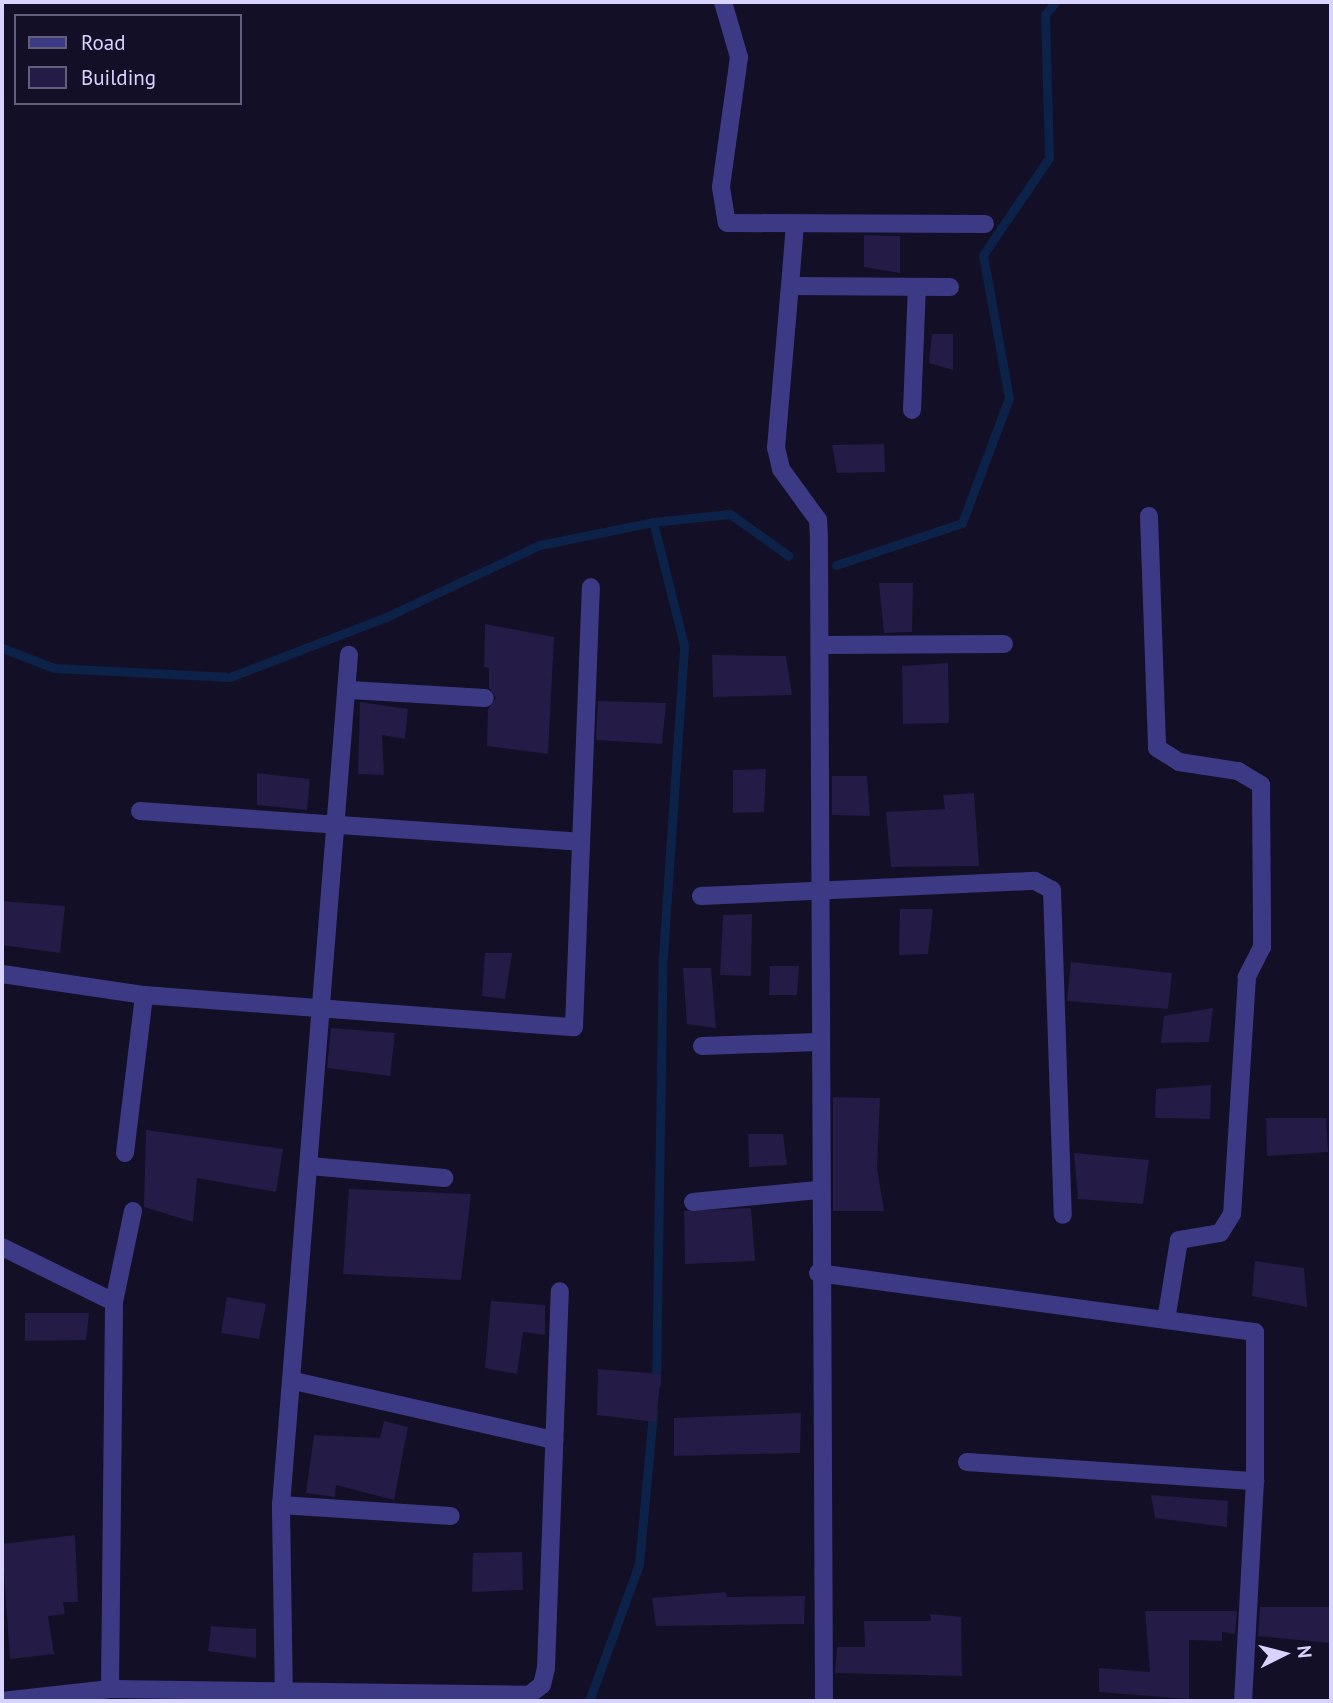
<!DOCTYPE html>
<style>
body{margin:0}
#map{position:relative;width:1333px;height:1703px;overflow:hidden;background:#130f26;font-family:"PT Sans",sans-serif}
div>[style]{position:absolute}
[style*='--x']{left:calc(var(--x)*1px);top:calc(var(--y)*1px);width:calc(var(--w)*1px);rotate:calc(var(--a)*1deg)}
.stream>*{height:9px;margin:-4.5px;padding:0 4.5px;transform-origin:4.5px;border-radius:4.5px;background:#0c2248}
.building>*{inset:0;background:#241b47}
.street>*{height:18px;margin:-9px;padding:0 9px;transform-origin:9px;border-radius:9px;background:#3d3a85}
span{translate:-50% -50%;white-space:nowrap;text-align:center;line-height:1.15;-webkit-text-stroke:6px #130f26;paint-order:stroke}
.frame{position:absolute;inset:0;border:4px solid #d9d4ff;pointer-events:none}
.legend{position:absolute;left:14px;top:14px;width:228px;height:91px;box-sizing:border-box;background:#130f26;border:2px solid #625e7d;margin:0;padding:9px 12px;list-style:none;font-size:21px;color:#d9d4ff}
.legend li{display:flex;align-items:center;gap:14px;height:35px}
.legend b{width:35px;border:2px solid #625e7d}
.north{position:absolute;left:1249px;top:1619px;width:70px;height:70px;-webkit-text-stroke:5px #130f26;paint-order:stroke;rotate:84deg;font-size:19px;font-weight:700;line-height:28px;text-align:center;color:#d9d4ff}
.north::after{content:'';display:block;margin:auto;width:24px;height:32px;background:#d9d4ff;clip-path:polygon(50% 0,100% 100%,50% 72%,0 100%)}
</style>
<div id="map">
<div class="stream">
<i style="--x:836;--y:565;--w:133;--a:-18.4"></i>
<i style="--x:962;--y:523;--w:134;--a:-69.4"></i>
<i style="--x:1009;--y:398;--w:145;--a:-100.3"></i>
<i style="--x:983;--y:255;--w:117;--a:-55.8"></i>
<i style="--x:1049;--y:158;--w:143;--a:-91.6"></i>
<i style="--x:1045;--y:15;--w:16;--a:-52"></i>
<i style="--x:2;--y:648;--w:56;--a:21"></i>
<i style="--x:54;--y:668;--w:176;--a:2.9"></i>
<i style="--x:230;--y:677;--w:167;--a:-21"></i>
<i style="--x:386;--y:617;--w:170;--a:-25.1"></i>
<i style="--x:540;--y:545;--w:115;--a:-11.5"></i>
<i style="--x:656;--y:1384;--w:428;--a:-89.1"></i>
<i style="--x:663;--y:956;--w:312;--a:-86.1"></i>
<i style="--x:684;--y:645;--w:127;--a:-104.1"></i>
<i style="--x:653;--y:522;--w:77;--a:-5.9"></i>
<i style="--x:730;--y:514;--w:72;--a:35.4"></i>
<i style="--x:589;--y:1701;--w:146;--a:-69.9"></i>
<i style="--x:639;--y:1564;--w:153;--a:-84.7"></i>
</div>
<div class="building">
<i style="clip-path:polygon(864px 235px,900px 236px,900px 273px,864px 267px)"></i>
<i style="clip-path:polygon(932px 334px,953px 334px,953px 370px,929px 363px)"></i>
<i style="clip-path:polygon(884px 444px,885px 472px,837px 473px,832px 445px)"></i>
<i style="clip-path:polygon(879px 583px,913px 583px,912px 632px,884px 633px)"></i>
<i style="clip-path:polygon(485px 624px,554px 637px,548px 754px,487px 746px,488px 709px,496px 698px,489px 688px,489px 668px,484px 667px)"></i>
<i style="clip-path:polygon(712px 655px,786px 656px,792px 695px,713px 697px)"></i>
<i style="clip-path:polygon(948px 663px,949px 723px,903px 724px,902px 666px)"></i>
<i style="clip-path:polygon(598px 701px,666px 703px,662px 744px,596px 740px)"></i>
<i style="clip-path:polygon(360px 702px,408px 709px,405px 739px,382px 735px,384px 775px,358px 774px)"></i>
<i style="clip-path:polygon(766px 769px,764px 812px,733px 813px,733px 770px)"></i>
<i style="clip-path:polygon(257px 773px,310px 779px,307px 810px,257px 805px)"></i>
<i style="clip-path:polygon(832px 776px,867px 776px,870px 816px,832px 815px)"></i>
<i style="clip-path:polygon(974px 793px,979px 866px,891px 867px,886px 812px,945px 809px,943px 795px)"></i>
<i style="clip-path:polygon(2px 901px,65px 906px,60px 953px,2px 945px)"></i>
<i style="clip-path:polygon(900px 909px,933px 909px,928px 954px,899px 955px)"></i>
<i style="clip-path:polygon(752px 914px,751px 976px,720px 975px,723px 915px)"></i>
<i style="clip-path:polygon(485px 953px,512px 953px,505px 999px,482px 996px)"></i>
<i style="clip-path:polygon(1071px 962px,1172px 973px,1168px 1009px,1067px 1001px)"></i>
<i style="clip-path:polygon(770px 966px,799px 966px,797px 995px,769px 995px)"></i>
<i style="clip-path:polygon(683px 968px,711px 968px,716px 1028px,687px 1024px)"></i>
<i style="clip-path:polygon(1213px 1008px,1209px 1042px,1161px 1043px,1164px 1016px)"></i>
<i style="clip-path:polygon(331px 1028px,395px 1033px,390px 1076px,327px 1068px)"></i>
<i style="clip-path:polygon(1211px 1085px,1210px 1119px,1155px 1118px,1156px 1089px)"></i>
<i style="clip-path:polygon(833px 1097px,880px 1098px,877px 1168px,884px 1211px,833px 1211px)"></i>
<i style="clip-path:polygon(1266px 1118px,1326px 1118px,1328px 1152px,1267px 1156px)"></i>
<i style="clip-path:polygon(146px 1130px,283px 1149px,276px 1192px,197px 1178px,193px 1222px,144px 1207px)"></i>
<i style="clip-path:polygon(748px 1134px,783px 1134px,787px 1165px,749px 1167px)"></i>
<i style="clip-path:polygon(1074px 1153px,1149px 1160px,1143px 1204px,1078px 1199px)"></i>
<i style="clip-path:polygon(349px 1189px,471px 1194px,461px 1280px,343px 1274px)"></i>
<i style="clip-path:polygon(751px 1208px,755px 1261px,685px 1264px,684px 1211px)"></i>
<i style="clip-path:polygon(1255px 1261px,1304px 1268px,1307px 1307px,1252px 1296px)"></i>
<i style="clip-path:polygon(227px 1297px,266px 1304px,259px 1339px,221px 1333px)"></i>
<i style="clip-path:polygon(491px 1301px,545px 1305px,545px 1335px,523px 1332px,517px 1374px,485px 1368px)"></i>
<i style="clip-path:polygon(25px 1313px,89px 1313px,86px 1340px,25px 1341px)"></i>
<i style="clip-path:polygon(598px 1369px,661px 1374px,656px 1422px,597px 1415px)"></i>
<i style="clip-path:polygon(801px 1413px,800px 1453px,674px 1456px,674px 1418px)"></i>
<i style="clip-path:polygon(384px 1421px,408px 1427px,394px 1500px,336px 1485px,335px 1497px,306px 1493px,314px 1435px,380px 1438px)"></i>
<i style="clip-path:polygon(1151px 1495px,1228px 1501px,1227px 1527px,1155px 1518px)"></i>
<i style="clip-path:polygon(75px 1535px,78px 1602px,63px 1602px,65px 1614px,48px 1616px,54px 1654px,10px 1659px,2px 1544px)"></i>
<i style="clip-path:polygon(522px 1552px,523px 1590px,472px 1592px,473px 1553px)"></i>
<i style="clip-path:polygon(726px 1592px,727px 1597px,805px 1596px,804px 1624px,656px 1626px,652px 1598px)"></i>
<i style="clip-path:polygon(1260px 1607px,1331px 1607px,1331px 1643px,1258px 1636px)"></i>
<i style="clip-path:polygon(1145px 1611px,1237px 1611px,1235px 1634px,1222px 1632px,1222px 1641px,1189px 1640px,1189px 1699px,1099px 1692px,1099px 1668px,1150px 1672px)"></i>
<i style="clip-path:polygon(930px 1614px,961px 1617px,962px 1676px,835px 1673px,837px 1647px,865px 1647px,864px 1621px,931px 1621px)"></i>
<i style="clip-path:polygon(211px 1626px,256px 1629px,256px 1658px,208px 1651px)"></i>
</div>
<div class="street">
<i style="--x:723;--y:2;--w:57;--a:73.8"></i>
<i style="--x:739;--y:57;--w:131;--a:97.9"></i>
<i style="--x:721;--y:187;--w:36;--a:81"></i>
<i style="--x:727;--y:223;--w:258;--a:0.2"></i>
<i style="--x:790;--y:286;--w:62;--a:-85.4"></i>
<i style="--x:912;--y:410;--w:123;--a:-87.7"></i>
<i style="--x:1149;--y:516;--w:232;--a:88"></i>
<i style="--x:1157;--y:748;--w:26;--a:32"></i>
<i style="--x:1179;--y:762;--w:60;--a:8.7"></i>
<i style="--x:1238;--y:771;--w:27;--a:31"></i>
<i style="--x:1261;--y:785;--w:162;--a:89.6"></i>
<i style="--x:1262;--y:947;--w:34;--a:117"></i>
<i style="--x:1247;--y:977;--w:237;--a:93.6"></i>
<i style="--x:1232;--y:1214;--w:22;--a:122"></i>
<i style="--x:1220;--y:1233;--w:42;--a:170.3"></i>
<i style="--x:1179;--y:1240;--w:81;--a:99.2"></i>
<i style="--x:821;--y:645;--w:183;--a:-0.3"></i>
<i style="--x:350;--y:690;--w:135;--a:3.4"></i>
<i style="--x:140;--y:811;--w:441;--a:4"></i>
<i style="--x:701;--y:896;--w:334;--a:-2.6"></i>
<i style="--x:1035;--y:881;--w:19;--a:28"></i>
<i style="--x:1052;--y:890;--w:325;--a:88.1"></i>
<i style="--x:2;--y:974;--w:144;--a:8.4"></i>
<i style="--x:144;--y:995;--w:431;--a:4.3"></i>
<i style="--x:574;--y:1027;--w:440;--a:-87.8"></i>
<i style="--x:702;--y:1046;--w:115;--a:-2"></i>
<i style="--x:125;--y:1153;--w:159;--a:-83.1"></i>
<i style="--x:310;--y:1166;--w:135;--a:5.1"></i>
<i style="--x:693;--y:1202;--w:125;--a:-5.5"></i>
<i style="--x:2;--y:1247;--w:125;--a:26.2"></i>
<i style="--x:818;--y:1273;--w:441;--a:7.7"></i>
<i style="--x:1255;--y:1332;--w:149;--a:90"></i>
<i style="--x:1255;--y:1481;--w:220;--a:93.1"></i>
<i style="--x:294;--y:1381;--w:267;--a:12.8"></i>
<i style="--x:967;--y:1462;--w:289;--a:3.8"></i>
<i style="--x:281;--y:1505;--w:170;--a:3.7"></i>
<i style="--x:110;--y:1689;--w:387;--a:-89.4"></i>
<i style="--x:114;--y:1302;--w:93;--a:-78.2"></i>
<i style="--x:2;--y:1701;--w:109;--a:-6.3"></i>
<i style="--x:110;--y:1689;--w:419;--a:0.8"></i>
<i style="--x:529;--y:1695;--w:16;--a:-38"></i>
<i style="--x:542;--y:1685;--w:17;--a:-77"></i>
<i style="--x:546;--y:1668;--w:377;--a:-87.9"></i>
<i style="--x:284;--y:1701;--w:196;--a:-90.9"></i>
<i style="--x:281;--y:1505;--w:853;--a:-85.43"></i>
<i style="--x:824;--y:1701;--w:1163;--a:-90.25"></i>
<i style="--x:819;--y:538;--w:18;--a:-93"></i>
<i style="--x:818;--y:520;--w:63;--a:-126"></i>
<i style="--x:781;--y:469;--w:22;--a:-103"></i>
<i style="--x:776;--y:448;--w:163;--a:-85.1"></i>
<i style="--x:790;--y:286;--w:160;--a:0.4"></i>
</div>
<div class="frame"></div>
<ul class="legend">
<li><b style="height:9px;background:#3d3a85"></b>Road</li>
<li><b style="height:19px;background:#241b47"></b>Building</li>
</ul>
<div class="north">N</div>
</div>
